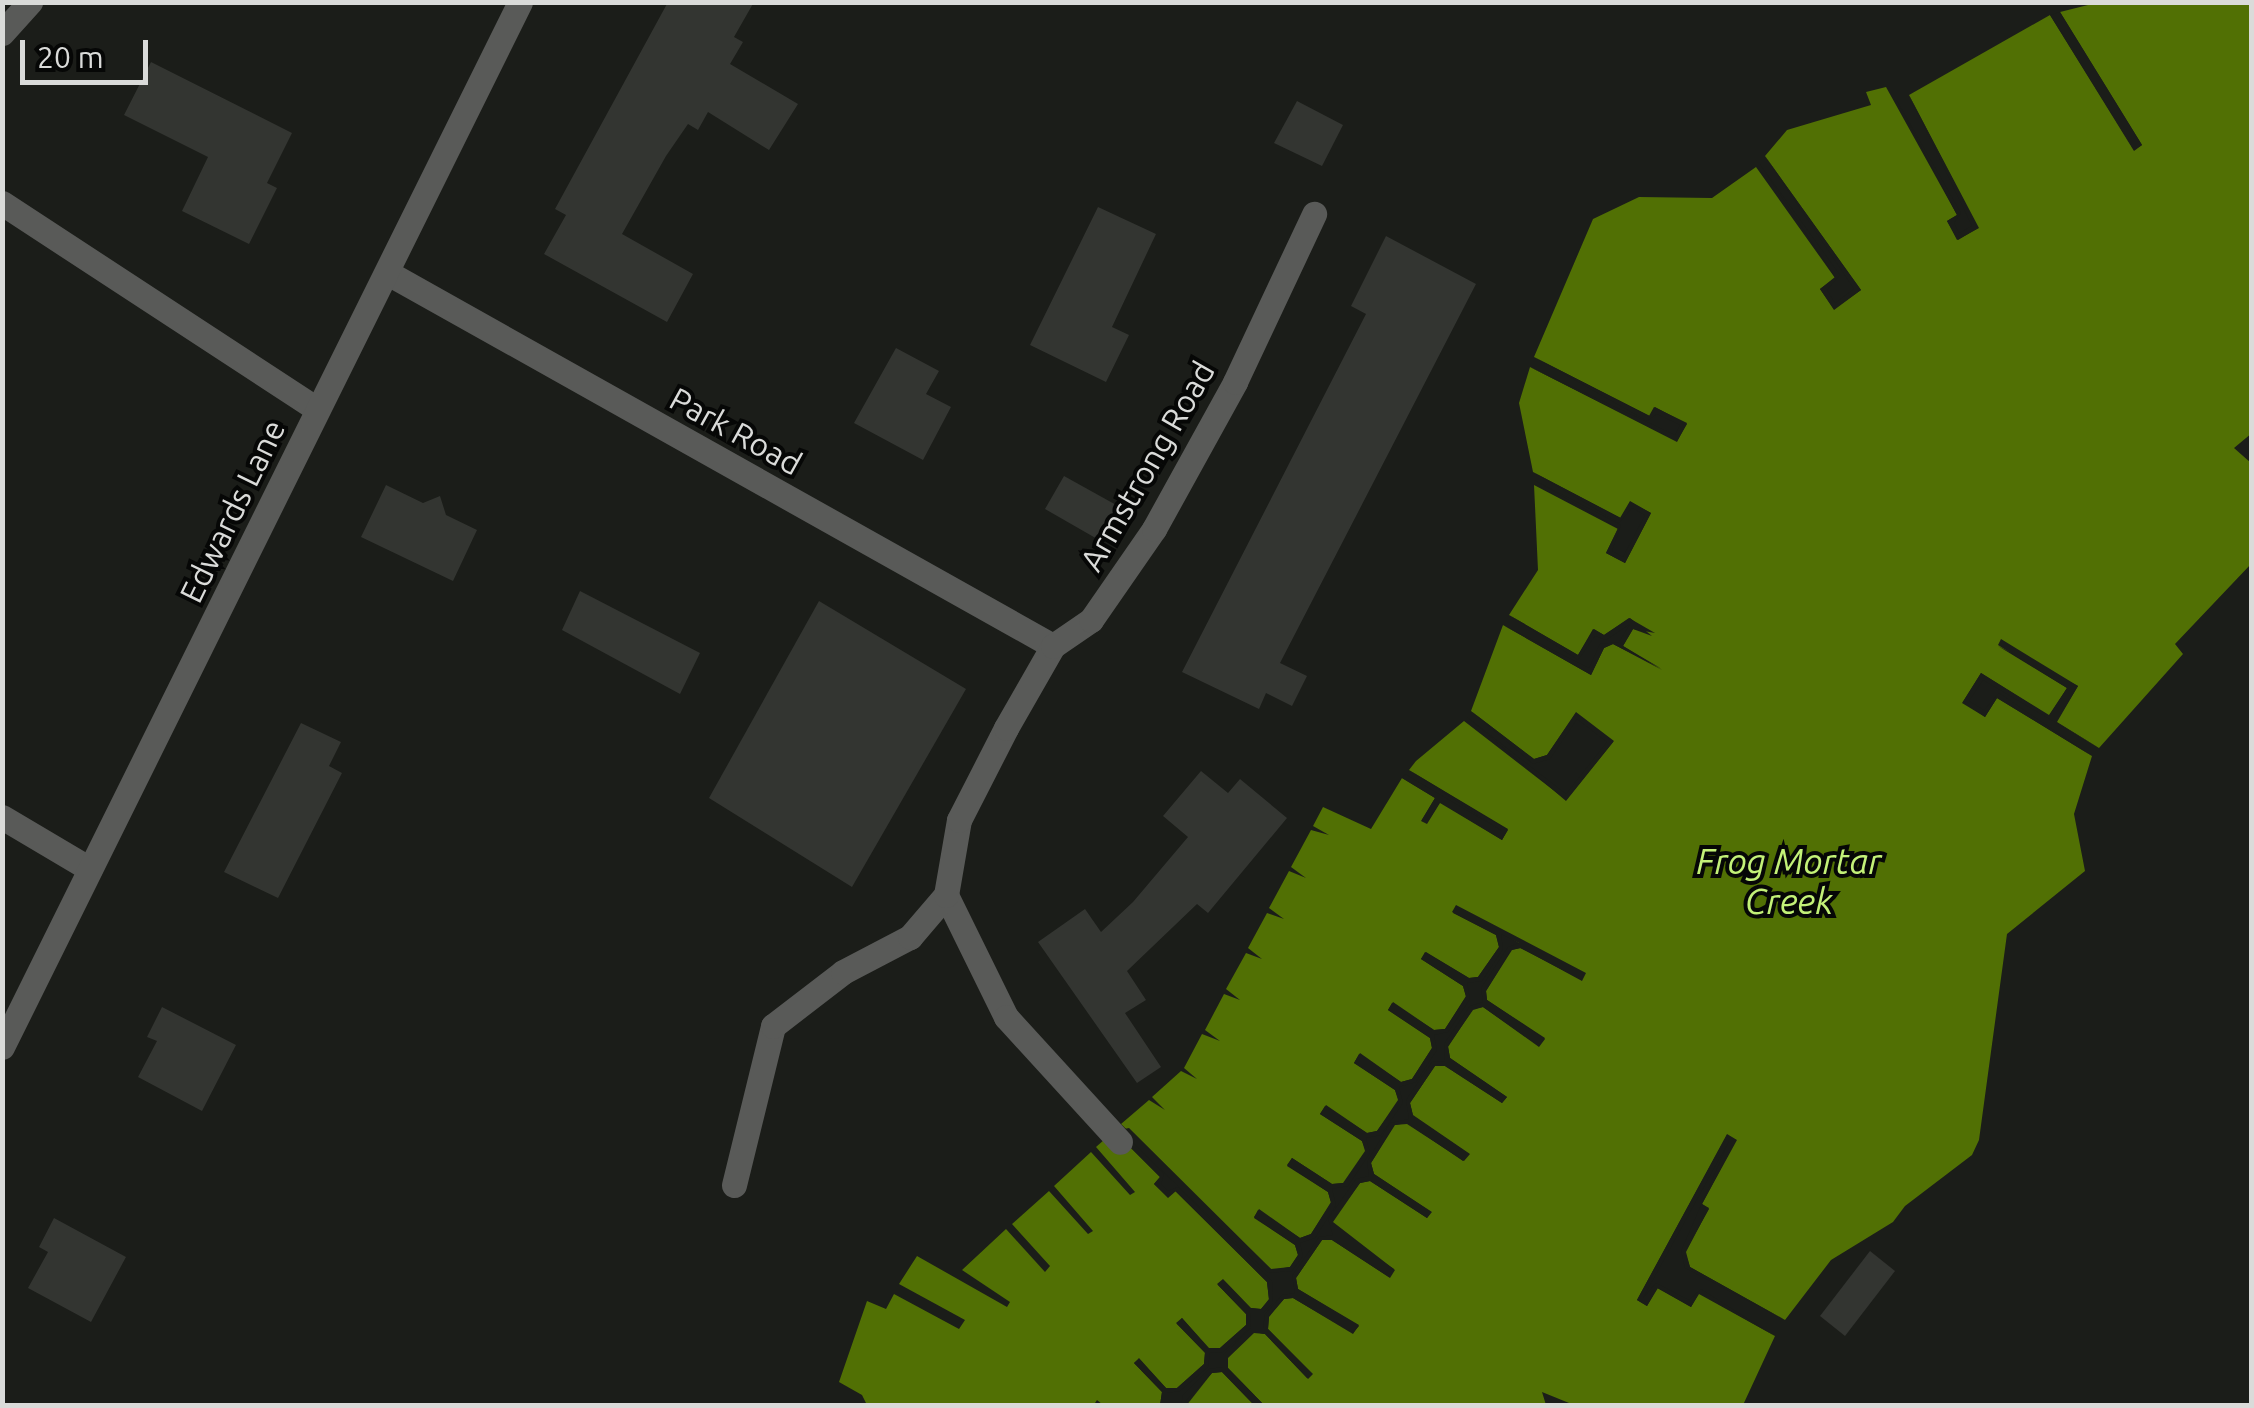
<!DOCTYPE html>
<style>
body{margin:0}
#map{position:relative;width:2254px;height:1408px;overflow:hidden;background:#1b1d19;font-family:Ubuntu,sans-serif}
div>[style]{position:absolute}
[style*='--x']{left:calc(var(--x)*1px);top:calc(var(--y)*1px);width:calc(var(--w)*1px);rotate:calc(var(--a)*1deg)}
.water>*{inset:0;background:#517004}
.pier>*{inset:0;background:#1b1d19}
.building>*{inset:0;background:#333531}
.minor>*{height:25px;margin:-12.5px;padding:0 12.5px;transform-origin:12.5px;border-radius:12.5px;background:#595a58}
span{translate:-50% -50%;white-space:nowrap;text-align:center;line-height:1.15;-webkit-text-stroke:8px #060706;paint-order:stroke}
.street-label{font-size:32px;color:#dadbd9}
.water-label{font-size:35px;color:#c3f178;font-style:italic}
.frame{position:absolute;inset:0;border:5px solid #dadbd9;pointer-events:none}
.scale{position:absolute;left:20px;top:40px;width:128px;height:45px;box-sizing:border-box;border:5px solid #dadbd9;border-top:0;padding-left:12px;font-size:30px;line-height:35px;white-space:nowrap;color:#dadbd9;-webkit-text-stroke:8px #060706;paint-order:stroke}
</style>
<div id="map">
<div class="water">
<i style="clip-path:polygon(2096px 3px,2251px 3px,2252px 433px,2234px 448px,2251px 463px,2251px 564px,2175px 644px,2183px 654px,2099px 748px,2056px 722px,2078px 686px,1998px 646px,2067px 688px,2049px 716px,1981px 673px,1963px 702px,1985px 717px,1997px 698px,2092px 756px,2074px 814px,2085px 871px,2007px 934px,1979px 1140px,1972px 1155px,1905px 1206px,1893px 1222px,1831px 1260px,1785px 1320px,1690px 1267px,1685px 1252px,1709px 1209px,1702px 1204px,1736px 1140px,1727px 1135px,1637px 1300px,1647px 1306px,1657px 1288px,1691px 1307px,1699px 1293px,1775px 1336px,1743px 1405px,1574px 1405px,1542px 1392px,1546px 1405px,1264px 1405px,1228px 1368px,1227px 1358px,1254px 1332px,1265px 1334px,1307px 1378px,1312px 1374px,1268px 1329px,1269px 1317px,1284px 1299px,1293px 1298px,1353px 1333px,1359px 1326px,1298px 1289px,1296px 1278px,1322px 1240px,1332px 1240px,1389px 1277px,1394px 1269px,1336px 1231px,1332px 1221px,1360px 1183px,1370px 1181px,1427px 1218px,1431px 1212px,1374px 1174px,1371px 1163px,1395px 1125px,1407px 1123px,1463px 1161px,1469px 1154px,1413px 1116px,1410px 1103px,1435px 1066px,1445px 1066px,1502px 1103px,1507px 1097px,1450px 1058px,1448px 1047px,1473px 1009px,1483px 1007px,1539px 1046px,1545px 1038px,1487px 1000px,1486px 991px,1512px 950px,1520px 948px,1582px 980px,1456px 906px,1453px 913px,1496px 935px,1499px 947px,1478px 977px,1469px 978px,1426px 952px,1421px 959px,1463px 986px,1466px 996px,1445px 1029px,1434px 1030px,1392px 1003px,1388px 1010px,1430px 1038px,1432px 1048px,1412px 1079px,1401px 1082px,1359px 1054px,1354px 1063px,1395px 1090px,1399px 1101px,1377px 1131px,1367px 1133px,1325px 1106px,1320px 1114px,1362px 1141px,1366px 1151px,1344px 1183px,1332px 1184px,1292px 1158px,1287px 1166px,1328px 1192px,1331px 1203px,1311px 1234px,1300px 1238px,1258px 1210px,1254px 1218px,1295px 1245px,1298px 1255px,1290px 1267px,1272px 1270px,1121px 1124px,1149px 1100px,1165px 1110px,1152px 1097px,1181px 1071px,1197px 1079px,1184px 1068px,1202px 1034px,1220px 1041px,1205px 1030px,1224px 994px,1240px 1000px,1226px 989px,1246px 953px,1262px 959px,1248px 948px,1267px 913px,1284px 919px,1269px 908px,1289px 871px,1306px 878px,1291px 867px,1311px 830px,1329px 835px,1313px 826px,1323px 807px,1371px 829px,1402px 778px,1435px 798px,1422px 820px,1427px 823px,1440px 802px,1502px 840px,1508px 829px,1409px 770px,1416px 761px,1464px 721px,1566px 800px,1613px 742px,1576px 713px,1547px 755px,1534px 759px,1471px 711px,1503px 625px,1591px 675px,1604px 648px,1613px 644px,1662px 669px,1623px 646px,1633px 629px,1652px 636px,1630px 618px,1604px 635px,1593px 629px,1578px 655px,1509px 615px,1538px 570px,1534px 485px,1618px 529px,1606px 553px,1625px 563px,1651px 513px,1630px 502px,1621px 518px,1533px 472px,1519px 403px,1530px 367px,1677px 441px,1687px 424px,1655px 407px,1650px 416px,1534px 357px,1593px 219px,1639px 197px,1712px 198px,1756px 167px,1835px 278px,1820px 289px,1834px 309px,1861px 290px,1765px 156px,1787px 130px,1871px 105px,1866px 92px,1886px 87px,1957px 215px,1947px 221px,1958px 240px,1978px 228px,1909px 95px,2050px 15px,2134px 150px,2142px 145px,2060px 12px)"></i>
<i style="clip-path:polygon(1114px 1131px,1160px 1177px,1154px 1184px,1168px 1197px,1175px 1191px,1267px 1282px,1269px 1300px,1261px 1309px,1250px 1308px,1223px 1280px,1218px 1285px,1246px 1314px,1246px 1325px,1220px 1348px,1208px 1348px,1182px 1318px,1177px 1324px,1205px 1352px,1204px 1364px,1177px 1388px,1166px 1388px,1139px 1359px,1134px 1363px,1162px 1392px,1160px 1405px,1103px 1405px,1097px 1400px,1093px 1406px,867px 1405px,862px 1395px,839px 1382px,867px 1301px,886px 1309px,894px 1294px,959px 1329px,965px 1320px,899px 1284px,917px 1256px,1007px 1307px,1010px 1302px,962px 1270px,1006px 1229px,1045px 1272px,1050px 1266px,1012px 1224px,1049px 1191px,1088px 1234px,1093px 1231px,1054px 1186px,1091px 1152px,1130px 1195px,1135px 1192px,1096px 1147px)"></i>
<i style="clip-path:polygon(1222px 1372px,1254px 1405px,1186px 1406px,1212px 1373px)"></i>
</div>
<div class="pier">
<i style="clip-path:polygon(2060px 12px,2142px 145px,2134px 151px,2050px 15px)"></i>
<i style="clip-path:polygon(1909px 95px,1979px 228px,1957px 240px,1947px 221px,1957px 215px,1896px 99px,1961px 213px,1954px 223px,1959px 233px,1972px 226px)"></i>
<i style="clip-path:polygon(1765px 156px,1861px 290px,1834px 310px,1820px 289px,1835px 277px,1759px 163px,1840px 275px,1827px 290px,1835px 303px,1854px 289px)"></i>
<i style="clip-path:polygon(1534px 357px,1649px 416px,1654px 407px,1687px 423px,1677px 442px,1530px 367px,1675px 435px,1680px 425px,1657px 414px,1647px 421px)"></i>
<i style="clip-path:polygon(1533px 472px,1620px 518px,1630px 501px,1651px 513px,1625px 563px,1606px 553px,1618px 528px,1534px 480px,1621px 525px,1612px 551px,1623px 557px,1645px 515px,1632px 508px,1619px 523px)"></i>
<i style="clip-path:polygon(1509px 615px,1578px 655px,1594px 629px,1604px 635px,1629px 618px,1655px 633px,1633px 629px,1623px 646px,1662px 670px,1613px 644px,1604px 648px,1591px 675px,1503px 625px,1589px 668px,1600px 644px,1619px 642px,1630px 624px,1606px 640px,1595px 636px,1578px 660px)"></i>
<i style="clip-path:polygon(2001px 639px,2078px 686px,2057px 722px,2099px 748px,1983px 680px,1969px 701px,1984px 710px,1999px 693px,2092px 756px,1997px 698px,1985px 717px,1962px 703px,1981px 673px,2049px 715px,2067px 688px,1998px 645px)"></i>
<i style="clip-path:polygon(1471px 711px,1534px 759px,1547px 755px,1576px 712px,1614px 741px,1566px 801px,1467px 717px,1566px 794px,1607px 742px,1577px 719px,1550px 759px,1533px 764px)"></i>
<i style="clip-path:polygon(1409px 770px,1508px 830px,1502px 840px,1440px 803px,1427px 824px,1421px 821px,1435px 798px,1402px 778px,1405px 774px,1502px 831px)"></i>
<i style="clip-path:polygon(1456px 905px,1586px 973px,1582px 981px,1521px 948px,1511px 950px,1486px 991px,1487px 1000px,1545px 1039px,1539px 1047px,1483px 1007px,1473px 1010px,1448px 1046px,1450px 1058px,1507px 1097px,1502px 1103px,1445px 1066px,1435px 1066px,1410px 1103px,1413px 1115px,1470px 1154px,1464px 1161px,1407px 1124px,1394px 1125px,1371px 1163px,1374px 1174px,1432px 1212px,1427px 1218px,1370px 1181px,1360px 1183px,1333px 1222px,1395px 1270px,1390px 1278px,1332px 1240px,1322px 1240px,1296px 1278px,1298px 1289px,1359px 1325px,1353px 1334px,1293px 1298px,1284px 1299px,1269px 1316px,1268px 1329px,1313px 1374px,1308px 1379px,1265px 1334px,1254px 1333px,1228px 1358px,1228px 1368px,1264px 1405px,1254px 1405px,1222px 1372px,1212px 1373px,1181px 1406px,1183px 1395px,1209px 1369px,1223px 1367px,1223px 1355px,1251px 1328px,1263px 1328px,1265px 1314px,1282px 1295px,1295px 1293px,1352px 1327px,1295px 1293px,1292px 1276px,1319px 1237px,1333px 1235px,1328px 1219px,1356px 1179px,1369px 1176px,1367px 1162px,1390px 1123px,1409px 1119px,1406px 1100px,1432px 1062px,1445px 1061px,1444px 1044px,1470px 1006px,1483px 1002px,1481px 988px,1508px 947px,1519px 943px,1501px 934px,1503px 949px,1482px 981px,1467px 983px,1470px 999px,1448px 1032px,1434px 1035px,1437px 1050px,1416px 1082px,1399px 1087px,1403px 1103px,1381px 1135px,1366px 1138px,1370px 1153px,1348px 1186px,1332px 1189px,1336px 1205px,1315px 1238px,1300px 1243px,1303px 1256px,1292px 1271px,1268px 1273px,1122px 1132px,1164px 1174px,1161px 1184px,1168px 1191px,1178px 1187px,1272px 1281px,1273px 1303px,1263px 1313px,1251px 1313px,1250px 1328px,1223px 1352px,1210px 1353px,1208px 1367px,1180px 1391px,1167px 1393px,1167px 1406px,1160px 1405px,1162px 1392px,1134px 1363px,1139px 1358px,1166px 1388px,1177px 1388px,1204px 1364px,1205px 1353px,1176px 1323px,1182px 1318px,1209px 1348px,1220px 1348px,1246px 1325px,1246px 1314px,1217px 1284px,1223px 1279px,1251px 1308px,1261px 1309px,1269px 1299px,1267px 1282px,1176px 1191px,1168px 1198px,1154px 1184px,1160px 1177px,1114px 1131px,1129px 1128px,1271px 1269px,1290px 1267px,1298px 1255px,1295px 1245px,1254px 1217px,1259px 1209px,1300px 1238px,1311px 1234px,1331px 1202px,1328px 1192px,1287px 1165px,1292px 1158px,1332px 1184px,1343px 1183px,1365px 1151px,1362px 1141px,1320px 1114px,1326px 1105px,1367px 1133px,1377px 1131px,1398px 1100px,1395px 1090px,1354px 1063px,1360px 1053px,1401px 1082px,1412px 1079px,1432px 1048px,1430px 1038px,1388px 1010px,1393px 1002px,1434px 1030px,1445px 1029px,1466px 997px,1463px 986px,1421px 959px,1425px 952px,1469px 978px,1478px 977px,1499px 947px,1496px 935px,1452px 912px)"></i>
<i style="clip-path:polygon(1727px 1134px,1737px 1140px,1702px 1204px,1709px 1208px,1686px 1252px,1690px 1267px,1785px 1320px,1685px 1268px,1681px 1251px,1729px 1141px,1643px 1298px,1656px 1283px,1689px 1300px,1701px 1289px,1775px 1336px,1699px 1294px,1691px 1307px,1658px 1288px,1647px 1306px,1637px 1300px)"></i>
</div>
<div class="building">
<i style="clip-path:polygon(668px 2px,754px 2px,734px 37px,743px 42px,730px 64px,798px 104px,769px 150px,708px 112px,698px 130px,688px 124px,666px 156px,622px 234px,693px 274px,667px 322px,544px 254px,566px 215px,555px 209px)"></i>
<i style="clip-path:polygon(151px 62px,292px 133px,267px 183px,277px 188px,249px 244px,182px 211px,208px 157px,124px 115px)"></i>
<i style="clip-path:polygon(1297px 101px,1343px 125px,1322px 166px,1274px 143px)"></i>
<i style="clip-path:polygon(1098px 207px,1156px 234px,1112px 327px,1129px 335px,1106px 382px,1030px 345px)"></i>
<i style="clip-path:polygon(1386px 236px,1476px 284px,1280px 663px,1307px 676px,1292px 706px,1266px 693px,1259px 709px,1182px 672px,1366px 314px,1351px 306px)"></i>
<i style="clip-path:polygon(896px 348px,939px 371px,926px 394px,951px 407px,923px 460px,854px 423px)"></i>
<i style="clip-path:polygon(1064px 476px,1118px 506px,1099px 540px,1045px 509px)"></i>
<i style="clip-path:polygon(386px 485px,423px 503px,440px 496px,446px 515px,477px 530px,453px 581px,361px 537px)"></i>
<i style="clip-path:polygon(580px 591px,700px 653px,680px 694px,562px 630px)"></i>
<i style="clip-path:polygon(819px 601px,966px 689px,852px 887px,709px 798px)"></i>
<i style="clip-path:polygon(301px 723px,341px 742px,329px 766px,342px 773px,278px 898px,224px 872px)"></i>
<i style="clip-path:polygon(1201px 771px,1228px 793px,1240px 779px,1287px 818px,1208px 913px,1197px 904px,1127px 971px,1146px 1000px,1125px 1013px,1161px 1067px,1137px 1083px,1038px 942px,1085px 909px,1101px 932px,1133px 902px,1188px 837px,1163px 816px)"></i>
<i style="clip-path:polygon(162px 1007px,236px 1045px,202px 1111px,138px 1077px,157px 1041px,147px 1037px)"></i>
<i style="clip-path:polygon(54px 1218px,126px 1257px,91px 1322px,28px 1288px,48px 1252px,39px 1247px)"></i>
<i style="clip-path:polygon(1870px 1251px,1895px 1271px,1845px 1336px,1820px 1316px)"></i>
</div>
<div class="minor">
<i style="--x:2;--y:33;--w:42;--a:-47.9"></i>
<i style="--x:2;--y:203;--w:376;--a:33.2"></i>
<i style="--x:388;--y:273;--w:762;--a:29.29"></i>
<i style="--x:2;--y:817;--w:102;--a:30.6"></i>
<i style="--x:946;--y:895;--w:136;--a:63.8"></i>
<i style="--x:1006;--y:1017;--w:169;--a:47.6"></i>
<i style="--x:2;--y:1047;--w:1166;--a:-63.63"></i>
<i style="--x:734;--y:1185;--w:164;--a:-76.2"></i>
<i style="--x:773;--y:1026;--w:88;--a:-37.6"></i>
<i style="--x:843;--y:972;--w:76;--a:-27.6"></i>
<i style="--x:910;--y:937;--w:55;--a:-49.4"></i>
<i style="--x:946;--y:895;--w:76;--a:-80.2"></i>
<i style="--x:959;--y:820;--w:103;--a:-62.9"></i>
<i style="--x:1006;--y:728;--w:95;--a:-60.2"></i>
<i style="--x:1053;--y:646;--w:46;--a:-34.4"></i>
<i style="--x:1091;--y:620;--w:111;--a:-55.3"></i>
<i style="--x:1154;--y:529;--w:168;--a:-61.1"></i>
<i style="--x:1235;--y:382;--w:186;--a:-64.8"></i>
</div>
<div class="street-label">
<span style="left:736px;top:431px;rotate:29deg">Park Road</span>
<span style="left:1147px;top:466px;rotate:-60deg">Armstrong Road</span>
<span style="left:232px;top:511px;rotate:-64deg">Edwards Lane</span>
</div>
<div class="water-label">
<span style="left:1789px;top:881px">Frog Mortar<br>Creek</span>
</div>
<div class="frame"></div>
<div class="scale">20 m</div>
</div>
